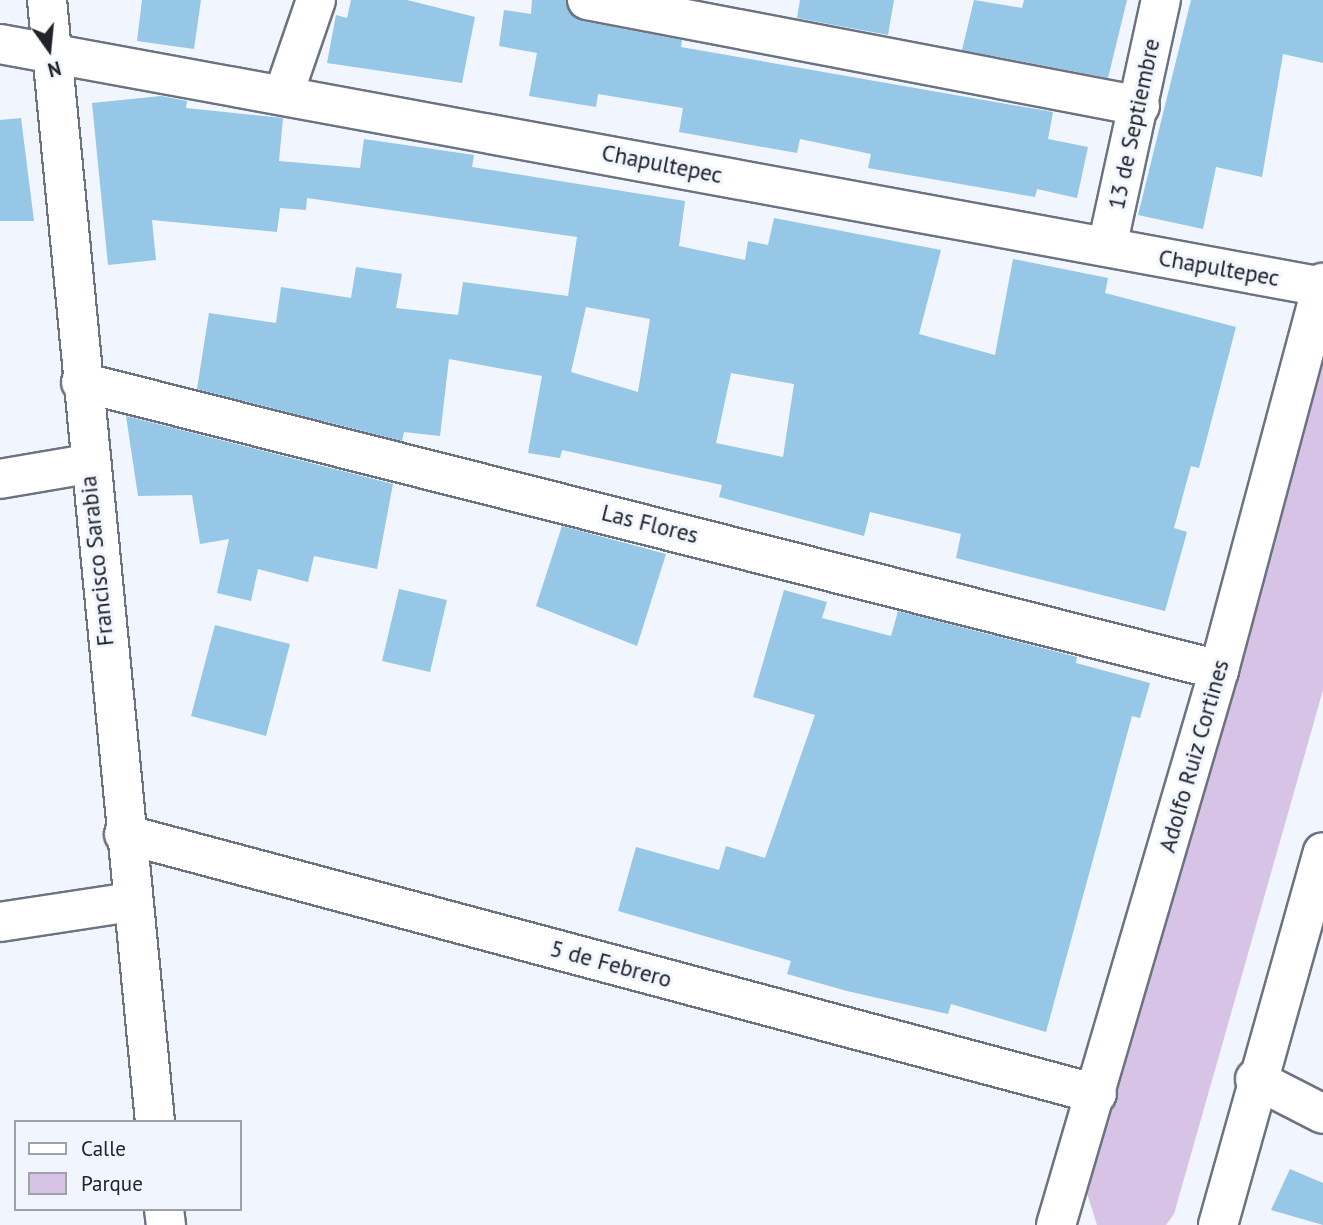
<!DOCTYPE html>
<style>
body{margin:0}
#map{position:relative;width:1323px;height:1225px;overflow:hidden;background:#f0f5fe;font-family:"PT Sans",sans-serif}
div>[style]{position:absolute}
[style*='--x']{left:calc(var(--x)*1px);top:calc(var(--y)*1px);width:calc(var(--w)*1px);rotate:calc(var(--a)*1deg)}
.green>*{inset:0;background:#d7c3e5}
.building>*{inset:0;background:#96c7e7}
.roads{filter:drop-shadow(2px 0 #6c7380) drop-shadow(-2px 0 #6c7380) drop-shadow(0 2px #6c7380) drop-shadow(0 -2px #6c7380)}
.minor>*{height:38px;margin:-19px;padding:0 19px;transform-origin:19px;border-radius:19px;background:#fff}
.secondary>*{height:38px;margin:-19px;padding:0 19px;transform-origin:19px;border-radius:19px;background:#fff}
span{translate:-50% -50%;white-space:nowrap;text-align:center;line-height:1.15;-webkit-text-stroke:6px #f0f5fe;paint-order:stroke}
.street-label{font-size:23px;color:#202328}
.legend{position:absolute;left:14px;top:1120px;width:228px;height:91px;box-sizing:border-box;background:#f0f5fe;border:2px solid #9da1a8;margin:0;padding:9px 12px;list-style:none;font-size:21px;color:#202328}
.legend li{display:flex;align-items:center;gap:14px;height:35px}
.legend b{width:35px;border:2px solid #9da1a8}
.north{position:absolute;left:14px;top:14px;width:70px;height:70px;-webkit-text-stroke:5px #f0f5fe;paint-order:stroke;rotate:165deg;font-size:19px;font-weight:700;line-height:28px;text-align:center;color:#202328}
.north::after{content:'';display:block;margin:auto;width:24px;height:32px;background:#202328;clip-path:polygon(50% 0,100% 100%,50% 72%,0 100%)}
</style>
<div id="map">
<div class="green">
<i style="clip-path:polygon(1323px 365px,1323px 690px,1174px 1214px,1166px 1225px,1097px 1225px,1085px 1187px)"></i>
</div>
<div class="building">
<i style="clip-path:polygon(142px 0,201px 0,194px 49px,137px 41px)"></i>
<i style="clip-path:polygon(351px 0,407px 0,475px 17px,462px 83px,327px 63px,336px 15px,347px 18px)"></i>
<i style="clip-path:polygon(532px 0,566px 0,582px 21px,682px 40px,681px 47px,1053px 112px,1048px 139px,1088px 147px,1077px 198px,1037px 189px,1035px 197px,868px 168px,871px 154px,800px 139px,797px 153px,679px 132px,683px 108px,598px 94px,596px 107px,529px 96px,537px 53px,499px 46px,504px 10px,531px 14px)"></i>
<i style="clip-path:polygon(800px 0,894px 0,888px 35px,797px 18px)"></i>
<i style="clip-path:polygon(974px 0,1022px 8px,1024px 0,1127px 0,1108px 78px,962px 50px)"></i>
<i style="clip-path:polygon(1191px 0,1323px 0,1323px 63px,1283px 54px,1262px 177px,1216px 167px,1203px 229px,1138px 215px)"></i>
<i style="clip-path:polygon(evenodd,161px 96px,187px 101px,186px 108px,283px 118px,279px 161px,360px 168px,364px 139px,474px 155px,472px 167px,685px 201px,679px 246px,745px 260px,748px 241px,768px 245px,774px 218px,941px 250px,919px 334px,995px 355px,1013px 259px,1108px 278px,1105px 293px,1236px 327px,1199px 468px,1191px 466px,1174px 528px,1187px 532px,1165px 611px,956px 558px,961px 534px,870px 512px,864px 536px,719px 497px,722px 485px,562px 450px,560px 458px,528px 453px,542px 376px,449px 359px,440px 436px,404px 432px,402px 441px,197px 389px,209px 313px,276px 323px,281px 287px,351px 298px,356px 267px,402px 274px,396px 308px,458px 315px,463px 282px,568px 296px,577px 237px,307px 198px,306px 210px,280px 208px,277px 232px,152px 220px,156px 260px,108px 265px,92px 103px,161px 96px,586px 307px,650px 319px,638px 392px,571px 372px,586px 307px,161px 96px,731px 373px,794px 384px,783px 457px,716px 443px,731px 373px)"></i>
<i style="clip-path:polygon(21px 118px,34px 221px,0 221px,0 120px)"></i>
<i style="clip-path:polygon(126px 416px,393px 484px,377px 569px,314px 556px,308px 582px,258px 569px,251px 601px,217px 593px,229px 539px,200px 544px,192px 495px,138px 496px)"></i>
<i style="clip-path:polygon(562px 526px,666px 554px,637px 646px,536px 606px)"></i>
<i style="clip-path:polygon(399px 589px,447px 600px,430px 672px,382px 661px)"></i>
<i style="clip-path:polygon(784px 590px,827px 602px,822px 618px,891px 636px,898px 611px,1077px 657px,1076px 663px,1150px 683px,1140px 718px,1132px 716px,1046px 1032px,951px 1004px,948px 1014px,847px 991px,787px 974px,791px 961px,618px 911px,636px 847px,719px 870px,726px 846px,765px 858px,815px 715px,753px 697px)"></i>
<i style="clip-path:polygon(215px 625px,290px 644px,266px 736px,191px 716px)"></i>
<i style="clip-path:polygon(1290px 1169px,1323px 1183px,1323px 1225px,1271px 1210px)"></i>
</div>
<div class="roads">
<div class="minor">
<i style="--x:47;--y:0;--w:1127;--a:84.5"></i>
<i style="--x:587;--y:0;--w:563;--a:10.85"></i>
<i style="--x:0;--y:44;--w:1345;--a:10.41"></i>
<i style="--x:284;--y:93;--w:98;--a:-71"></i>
<i style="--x:1107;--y:247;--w:253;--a:-77.7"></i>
<i style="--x:81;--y:382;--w:1174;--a:14.2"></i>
<i style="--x:0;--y:479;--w:89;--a:-9.7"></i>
<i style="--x:124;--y:834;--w:1007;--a:14.96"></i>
<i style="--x:0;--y:922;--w:132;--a:-8.7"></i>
<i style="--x:1255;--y:1079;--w:76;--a:27.2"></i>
<i style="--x:164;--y:1209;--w:16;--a:83"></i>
</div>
<div class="secondary">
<i style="--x:1056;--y:1225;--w:578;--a:-73.63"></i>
<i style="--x:1219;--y:670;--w:401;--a:-75"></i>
<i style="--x:1218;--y:1225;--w:387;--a:-74.3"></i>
</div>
</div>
<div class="street-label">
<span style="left:1134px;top:124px;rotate:-78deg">13 de Septiembre</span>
<span style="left:662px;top:164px;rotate:11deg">Chapultepec</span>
<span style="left:1219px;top:268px;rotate:10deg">Chapultepec</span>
<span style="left:650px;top:524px;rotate:14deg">Las Flores</span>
<span style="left:97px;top:561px;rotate:-96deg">Francisco Sarabia</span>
<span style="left:1194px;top:756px;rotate:-74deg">Adolfo Ruiz Cortines</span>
<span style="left:611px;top:964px;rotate:15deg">5 de Febrero</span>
</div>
<ul class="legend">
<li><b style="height:9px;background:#fff"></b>Calle</li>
<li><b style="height:19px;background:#d7c3e5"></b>Parque</li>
</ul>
<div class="north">N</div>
</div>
